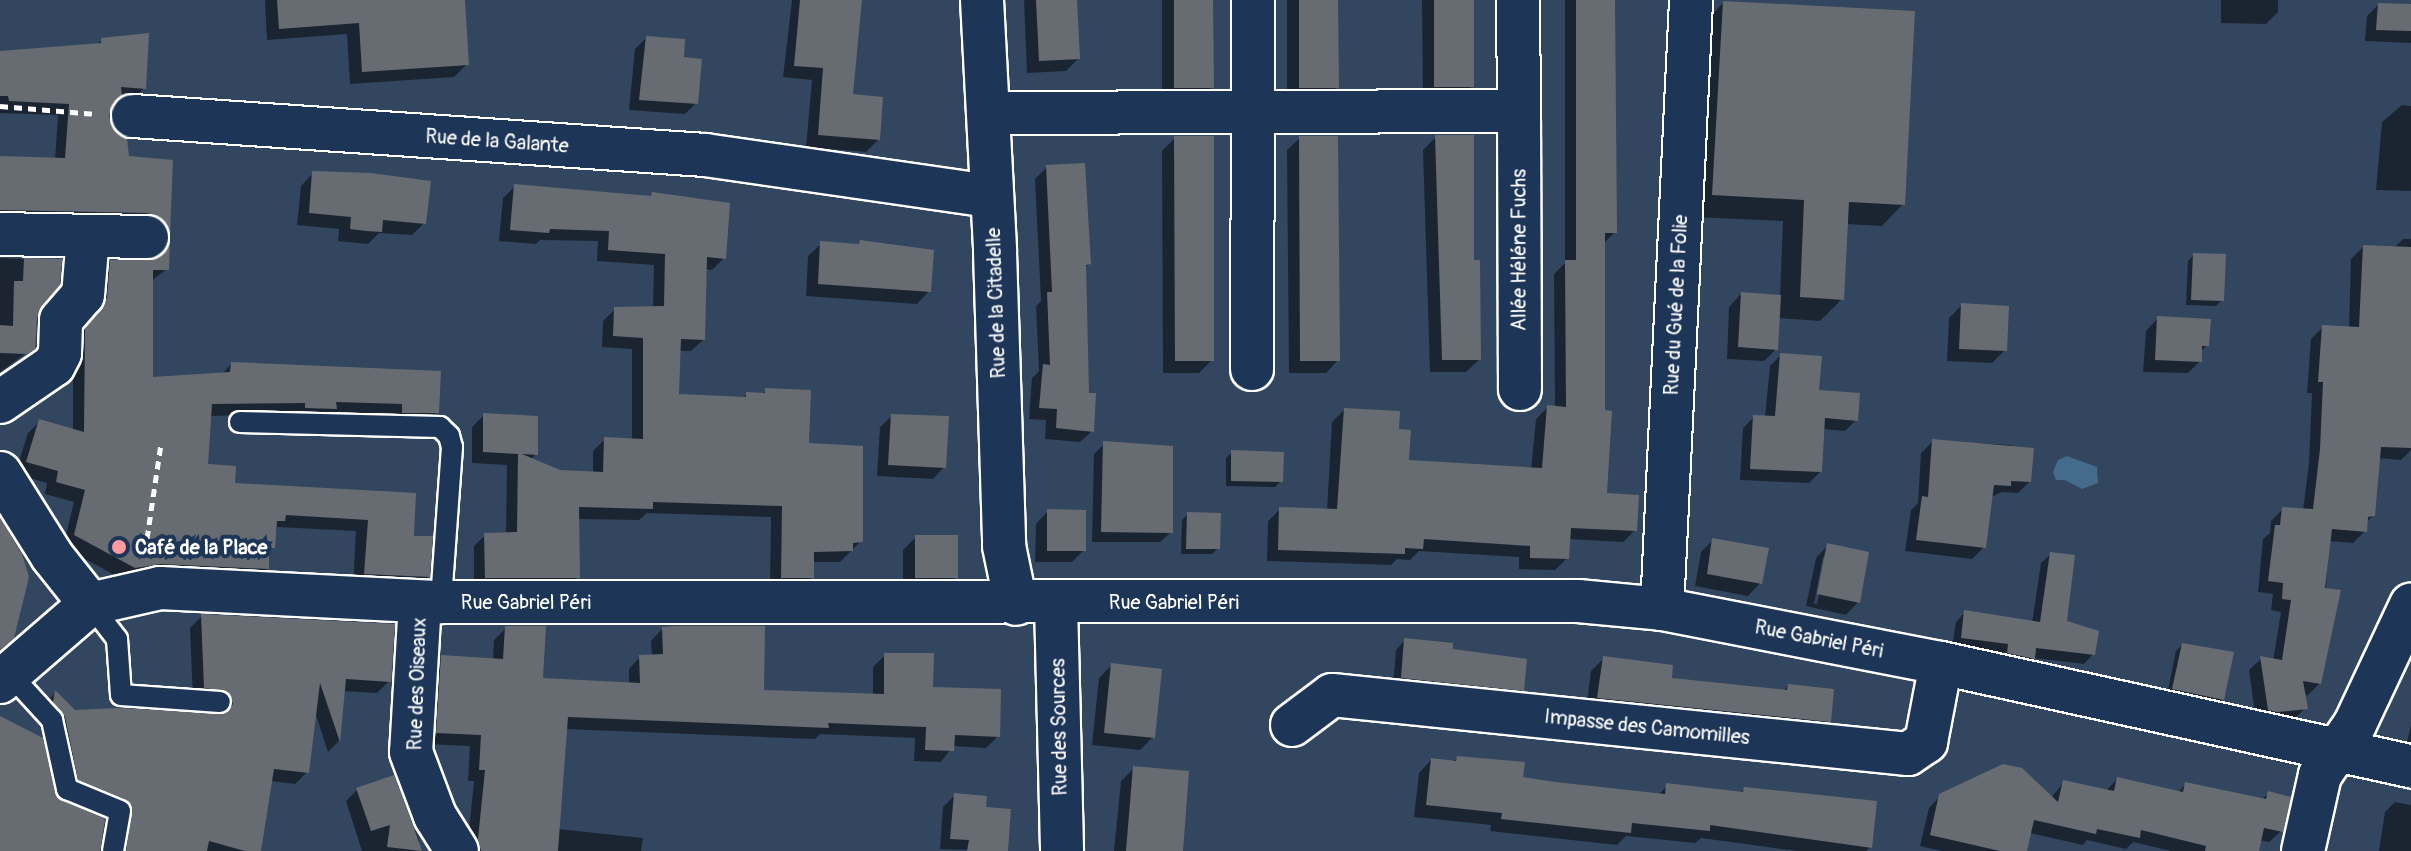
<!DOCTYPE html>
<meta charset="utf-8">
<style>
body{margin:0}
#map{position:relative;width:2411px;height:851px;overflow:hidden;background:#33465f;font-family:Pangolin,sans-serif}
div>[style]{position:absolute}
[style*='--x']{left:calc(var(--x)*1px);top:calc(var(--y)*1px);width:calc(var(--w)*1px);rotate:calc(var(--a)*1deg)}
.water>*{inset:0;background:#446b8c}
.shadow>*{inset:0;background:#0007}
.building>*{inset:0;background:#676c72}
.path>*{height:5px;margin-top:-2.5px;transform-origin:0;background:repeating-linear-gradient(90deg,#fff 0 8px,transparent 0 14px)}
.roads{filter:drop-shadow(2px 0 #fff) drop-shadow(-2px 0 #fff) drop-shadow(0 2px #fff) drop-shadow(0 -2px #fff)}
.lane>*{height:20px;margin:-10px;padding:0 10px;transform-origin:10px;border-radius:10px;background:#1d3557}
.street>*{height:42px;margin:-21px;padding:0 21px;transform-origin:21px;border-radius:21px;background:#1d3557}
.dots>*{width:22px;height:22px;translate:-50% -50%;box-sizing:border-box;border:4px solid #1d3557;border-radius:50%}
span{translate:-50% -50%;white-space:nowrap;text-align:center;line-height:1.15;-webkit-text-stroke:8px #1d3557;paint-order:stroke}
.street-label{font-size:20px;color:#fff}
.poi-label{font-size:20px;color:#fff;font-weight:700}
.left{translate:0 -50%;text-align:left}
</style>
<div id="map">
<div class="water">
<i style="clip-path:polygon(2067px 456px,2097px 467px,2098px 483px,2082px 489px,2065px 480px,2056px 480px,2053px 472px,2058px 460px)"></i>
</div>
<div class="shadow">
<i style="clip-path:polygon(265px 0,463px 0,467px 64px,454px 77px,350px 84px,347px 34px,267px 40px)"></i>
<i style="clip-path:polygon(792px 0,860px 0,851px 96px,879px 139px,866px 152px,806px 147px,812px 80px,783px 77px)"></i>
<i style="clip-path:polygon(1024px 0,1075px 0,1078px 59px,1066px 71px,1027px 73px)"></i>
<i style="clip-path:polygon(1162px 0,1211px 0,1212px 87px,1199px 100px,1162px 100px)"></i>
<i style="clip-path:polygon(1287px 0,1337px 0,1337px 87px,1324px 99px,1287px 100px)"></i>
<i style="clip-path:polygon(1422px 0,1472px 0,1472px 86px,1459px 99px,1423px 99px)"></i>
<i style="clip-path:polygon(1565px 0,1613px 0,1615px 232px,1603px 244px,1605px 495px,1635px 530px,1623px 542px,1568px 539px,1567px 558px,1555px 570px,1519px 569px,1519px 557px,1419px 551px,1410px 560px,1397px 559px,1391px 565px,1267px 561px,1268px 521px,1280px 509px,1327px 510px,1332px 422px,1344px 410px,1397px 431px,1407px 462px,1531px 470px,1536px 419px,1548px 407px,1555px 408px,1554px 274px,1565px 263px)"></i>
<i style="clip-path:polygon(2221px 0,2278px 0,2278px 12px,2266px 24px,2221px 23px)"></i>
<i style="clip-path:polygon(1723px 3px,1903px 204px,1882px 226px,1846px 224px,1842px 299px,1820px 321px,1778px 318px,1776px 349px,1764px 361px,1727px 359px,1729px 307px,1741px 294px,1780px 297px,1783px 221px,1691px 217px,1702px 25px)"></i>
<i style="clip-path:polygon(2378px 5px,2411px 6px,2411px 43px,2365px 41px,2367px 16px)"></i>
<i style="clip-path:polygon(646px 38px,696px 103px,685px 114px,629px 110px,635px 49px)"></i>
<i style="clip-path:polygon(102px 40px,144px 88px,132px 100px,116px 98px,107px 115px,110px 128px,127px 158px,171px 161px,168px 233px,158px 244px,0 221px,0 159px,55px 160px,58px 115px,0 113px,0 53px,96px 45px)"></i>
<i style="clip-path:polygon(2402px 105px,2411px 106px,2411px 191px,2376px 190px,2382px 122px)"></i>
<i style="clip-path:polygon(1436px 137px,1472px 262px,1479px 360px,1466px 372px,1430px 372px,1423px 150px)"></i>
<i style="clip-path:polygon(1175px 138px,1212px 360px,1199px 373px,1163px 373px,1162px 151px)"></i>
<i style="clip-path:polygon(1300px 138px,1338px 360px,1326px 373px,1289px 373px,1287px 150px)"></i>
<i style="clip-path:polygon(1047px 167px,1089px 263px,1084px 269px,1087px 394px,1092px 431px,1080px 442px,1045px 439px,1046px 420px,1029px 419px,1032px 378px,1039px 371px,1036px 306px,1041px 301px,1035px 179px)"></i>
<i style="clip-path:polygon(313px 173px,424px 223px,412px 235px,379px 233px,368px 244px,338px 241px,339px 229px,297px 225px,301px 186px)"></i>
<i style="clip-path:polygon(515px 186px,724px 258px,712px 270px,705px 269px,703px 340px,691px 351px,678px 351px,677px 396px,742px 399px,747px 394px,762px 394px,766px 390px,807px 445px,861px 541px,840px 562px,812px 562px,812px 577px,800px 589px,770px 589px,771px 517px,647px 513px,639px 520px,577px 519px,578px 577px,567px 589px,474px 589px,474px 546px,485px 535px,506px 534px,507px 465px,472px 463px,472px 427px,484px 415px,536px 454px,530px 460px,559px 472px,593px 474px,593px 451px,605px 439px,632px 441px,632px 349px,602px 347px,603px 321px,615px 309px,653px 308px,654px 265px,597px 261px,598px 241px,540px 240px,536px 244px,499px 241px,503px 198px)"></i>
<i style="clip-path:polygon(2403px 239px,2411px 239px,2411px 450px,2401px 460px,2378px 458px,2373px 516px,2365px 523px,2365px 531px,2353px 543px,2329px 541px,2320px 683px,2308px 695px,2303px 694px,2305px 708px,2294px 720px,2256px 721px,2249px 670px,2261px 659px,2273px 661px,2281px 612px,2271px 610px,2273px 594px,2258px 592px,2263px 539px,2270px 533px,2271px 521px,2283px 509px,2303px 510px,2309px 463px,2312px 393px,2307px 393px,2311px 339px,2323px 327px,2349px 329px,2351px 259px,2363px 247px,2394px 248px)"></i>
<i style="clip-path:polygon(861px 242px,892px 244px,929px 291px,917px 304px,806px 296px,808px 256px,821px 244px,857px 246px)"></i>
<i style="clip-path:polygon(168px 246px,167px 269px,151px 281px,151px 380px,221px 375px,231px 364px,438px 373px,437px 412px,424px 424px,390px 424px,391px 416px,329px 414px,322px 421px,294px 414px,209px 416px,206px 466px,233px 485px,414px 495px,412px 538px,428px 577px,416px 589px,353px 586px,356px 531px,277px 527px,273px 547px,267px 553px,267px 569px,254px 581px,122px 579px,63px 547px,74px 502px,45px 494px,47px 483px,15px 474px,28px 433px,40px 421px,73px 431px,73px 343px,95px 312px,99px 275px,111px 262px,155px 260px)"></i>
<i style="clip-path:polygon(2194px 255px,2222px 300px,2216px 306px,2186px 305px,2188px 261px)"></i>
<i style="clip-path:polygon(0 258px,60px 261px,35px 318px,33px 348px,0 372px)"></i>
<i style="clip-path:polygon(1962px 305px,2005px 350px,1992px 363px,1947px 361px,1949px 318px)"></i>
<i style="clip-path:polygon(2158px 318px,2207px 345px,2200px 352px,2200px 361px,2188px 373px,2143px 372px,2146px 331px)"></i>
<i style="clip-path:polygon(1781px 355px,1816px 391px,1856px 420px,1845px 431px,1823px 429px,1820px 472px,1809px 483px,1740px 480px,1743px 428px,1754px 417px,1765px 417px,1770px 366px)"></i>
<i style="clip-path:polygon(892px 416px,944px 467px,933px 479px,877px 476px,880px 427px)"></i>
<i style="clip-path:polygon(1933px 441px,2011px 445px,2030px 481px,2018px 493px,2002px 492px,1991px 497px,1984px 547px,1972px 559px,1905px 551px,1911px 510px,1918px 503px,1921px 453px)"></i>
<i style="clip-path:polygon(1104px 444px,1171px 532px,1160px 542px,1092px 542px,1094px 454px)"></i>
<i style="clip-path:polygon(1232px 452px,1281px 481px,1275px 487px,1226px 486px,1226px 458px)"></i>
<i style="clip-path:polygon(1048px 511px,1084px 550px,1072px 562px,1035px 562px,1036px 524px)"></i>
<i style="clip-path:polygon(1188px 514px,1218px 548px,1212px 554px,1181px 554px,1182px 520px)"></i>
<i style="clip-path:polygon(916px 537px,956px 577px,944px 589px,903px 589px,903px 550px)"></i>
<i style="clip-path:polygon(1713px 540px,1760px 583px,1748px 596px,1695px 586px,1701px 552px)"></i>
<i style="clip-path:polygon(evenodd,1828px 545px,1858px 602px,1846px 615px,1806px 606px,1816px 558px,1828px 545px,1823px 557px,1827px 557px,1817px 604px,1814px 604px,1823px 557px)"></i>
<i style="clip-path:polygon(2051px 554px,2065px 622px,2093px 654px,2084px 664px,2033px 658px,2023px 667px,1998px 662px,2000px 653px,1952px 647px,1956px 622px,1965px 612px,2032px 623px,2041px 563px)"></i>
<i style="clip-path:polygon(202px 616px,389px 681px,377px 693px,343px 691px,339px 741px,328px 752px,315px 712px,307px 772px,295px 784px,270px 781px,259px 851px,117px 851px,121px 819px,67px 791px,44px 705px,55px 693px,74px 712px,221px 716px,220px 708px,193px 699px,190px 628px)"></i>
<i style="clip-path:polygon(506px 628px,541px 680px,629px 684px,629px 669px,640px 657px,652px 656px,651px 641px,662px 629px,762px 691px,873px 696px,873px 667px,885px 655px,998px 736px,986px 748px,953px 746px,941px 762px,914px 761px,915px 738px,820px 734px,815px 739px,565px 729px,558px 829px,643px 838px,641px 851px,467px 851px,474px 781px,468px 781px,470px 746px,425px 744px,430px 669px,442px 657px,493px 660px,494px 640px)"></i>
<i style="clip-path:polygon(1405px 640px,1451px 651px,1522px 690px,1513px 699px,1393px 686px,1396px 650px)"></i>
<i style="clip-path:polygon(2182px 645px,2222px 699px,2216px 705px,2167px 695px,2176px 651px)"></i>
<i style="clip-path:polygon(1604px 658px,1670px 680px,1783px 691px,1788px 686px,1829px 721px,1817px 733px,1586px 710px,1591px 671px)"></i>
<i style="clip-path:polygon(1112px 665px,1153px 737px,1140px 750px,1092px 745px,1099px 678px)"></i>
<i style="clip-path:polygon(2411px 725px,2411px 753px,2405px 752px)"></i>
<i style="clip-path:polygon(1457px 758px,1521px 779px,1658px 795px,1667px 786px,1740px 793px,1745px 789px,1870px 847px,1866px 851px,1797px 851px,1701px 838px,1695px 843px,1626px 836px,1617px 845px,1490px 831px,1491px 825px,1414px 817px,1419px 773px,1431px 760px,1453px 762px)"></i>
<i style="clip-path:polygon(1134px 768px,1181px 851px,1114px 851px,1121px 781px)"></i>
<i style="clip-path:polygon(393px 777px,419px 839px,418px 850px,426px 851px,362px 851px,346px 801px,357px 790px)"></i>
<i style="clip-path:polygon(2117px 779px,2177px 793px,2186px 784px,2261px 800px,2269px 793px,2281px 831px,2269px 842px,2259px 840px,2257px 851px,2171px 851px,2133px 842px,2126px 849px,2087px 840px,2083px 845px,2030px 833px,2026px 851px,1941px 851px,1920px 846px,1929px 808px,1941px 795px,2051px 798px,2064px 782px,2106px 791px)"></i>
<i style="clip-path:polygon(955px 795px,984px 808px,1006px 851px,940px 849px,943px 807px)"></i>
<i style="clip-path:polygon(2395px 802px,2411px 805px,2411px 851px,2379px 851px,2385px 812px)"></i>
</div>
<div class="building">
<i style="clip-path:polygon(277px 0,465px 0,469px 65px,362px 72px,359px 23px,279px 29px)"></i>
<i style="clip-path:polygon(800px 0,862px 0,853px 94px,883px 97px,880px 140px,818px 135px,823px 68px,794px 66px)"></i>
<i style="clip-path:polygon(1036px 0,1077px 0,1080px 59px,1039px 61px)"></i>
<i style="clip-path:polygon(1174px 0,1213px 0,1214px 88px,1174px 88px)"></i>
<i style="clip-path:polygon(1299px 0,1338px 0,1339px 88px,1299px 88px)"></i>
<i style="clip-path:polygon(1434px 0,1474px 0,1474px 87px,1434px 87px)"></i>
<i style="clip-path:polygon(1576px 0,1615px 0,1617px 233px,1605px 233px,1605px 410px,1612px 411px,1607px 493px,1639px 495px,1637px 531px,1571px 528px,1569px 559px,1530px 558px,1530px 546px,1424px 539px,1423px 549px,1405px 548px,1405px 554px,1278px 550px,1279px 507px,1337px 509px,1344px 408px,1400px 411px,1399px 429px,1411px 430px,1409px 460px,1542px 468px,1547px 405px,1566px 407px,1565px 260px,1576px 260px)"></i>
<i style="clip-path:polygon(1723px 1px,1915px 11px,1905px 205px,1849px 202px,1844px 300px,1800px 297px,1804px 200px,1712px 195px)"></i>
<i style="clip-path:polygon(2378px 3px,2411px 4px,2411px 31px,2376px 30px)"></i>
<i style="clip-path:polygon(149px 33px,146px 89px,121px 87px,122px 95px,113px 103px,109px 115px,112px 127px,127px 139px,129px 156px,173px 160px,170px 234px,160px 217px,147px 213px,0 210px,0 156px,65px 158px,69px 104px,9px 101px,8px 96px,0 96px,0 51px,101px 43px,101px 38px)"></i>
<i style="clip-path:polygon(646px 36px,685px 39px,684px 57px,702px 59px,698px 104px,639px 100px)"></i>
<i style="clip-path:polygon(1435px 135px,1474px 135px,1474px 260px,1480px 260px,1481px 360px,1442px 360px)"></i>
<i style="clip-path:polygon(1174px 136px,1214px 136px,1214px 361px,1175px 361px)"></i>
<i style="clip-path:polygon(1299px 136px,1338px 136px,1340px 361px,1300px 361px)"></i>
<i style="clip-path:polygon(1085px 163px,1091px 264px,1086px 265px,1089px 393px,1096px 393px,1094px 432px,1056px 428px,1057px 409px,1039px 408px,1043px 364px,1050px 365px,1047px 292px,1052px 292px,1046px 165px)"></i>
<i style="clip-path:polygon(312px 171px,371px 173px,431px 181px,426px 224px,383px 220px,382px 232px,366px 231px,350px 229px,351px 217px,309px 213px)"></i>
<i style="clip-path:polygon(514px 184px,651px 196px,652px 192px,730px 203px,726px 259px,707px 257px,705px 340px,681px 339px,679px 394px,746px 397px,746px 392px,765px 393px,765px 388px,811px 390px,809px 443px,863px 446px,863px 542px,853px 543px,853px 551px,814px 552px,814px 578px,781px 578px,782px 506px,653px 502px,653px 509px,579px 507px,580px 578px,485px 578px,484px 533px,517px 532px,518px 454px,483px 452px,483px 413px,538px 416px,538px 455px,522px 454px,560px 470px,603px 472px,604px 437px,643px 439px,643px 338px,613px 336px,614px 307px,664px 306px,665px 254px,608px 250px,609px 231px,550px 229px,549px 233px,510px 230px)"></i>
<i style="clip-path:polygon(860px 240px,934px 250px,931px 292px,818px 284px,820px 241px,859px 244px)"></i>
<i style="clip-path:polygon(170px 241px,169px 270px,153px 270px,153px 377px,230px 372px,231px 362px,441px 371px,439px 413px,402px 413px,402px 404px,336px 402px,337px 409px,305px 408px,305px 403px,212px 404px,208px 464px,236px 466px,235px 483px,416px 493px,414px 536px,433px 536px,430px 577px,364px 574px,368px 520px,286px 515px,285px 521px,277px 521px,275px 548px,269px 548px,269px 569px,161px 564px,135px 568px,74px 535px,85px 490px,56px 482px,58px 471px,26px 462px,39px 419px,84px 432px,85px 329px,107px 298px,110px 260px,158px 258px)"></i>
<i style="clip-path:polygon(2363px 245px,2411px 247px,2411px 448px,2381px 447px,2375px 516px,2368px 517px,2367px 532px,2332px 529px,2325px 588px,2341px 590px,2321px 684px,2303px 681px,2308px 709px,2277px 712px,2268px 710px,2260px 656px,2282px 660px,2291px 600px,2282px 599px,2283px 583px,2268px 581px,2275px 525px,2280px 525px,2282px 507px,2313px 509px,2320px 449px,2323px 382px,2318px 382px,2322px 325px,2359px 327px)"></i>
<i style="clip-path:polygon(2193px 253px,2226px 254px,2224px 301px,2191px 300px)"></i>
<i style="clip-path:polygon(24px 258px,62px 259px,60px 285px,43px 304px,37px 318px,35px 349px,27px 354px,0 353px,0 325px,13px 326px,14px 281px,23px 281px)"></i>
<i style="clip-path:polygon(1741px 292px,1781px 295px,1778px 350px,1738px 347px)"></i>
<i style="clip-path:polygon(1961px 303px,2009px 306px,2007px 351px,1959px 349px)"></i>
<i style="clip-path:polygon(2157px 316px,2211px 319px,2209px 346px,2202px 346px,2202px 362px,2155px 360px)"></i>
<i style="clip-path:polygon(1780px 353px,1822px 356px,1819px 390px,1860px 393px,1858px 421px,1825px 418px,1822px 472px,1750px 469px,1753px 415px,1775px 416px)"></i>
<i style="clip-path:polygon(891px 414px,949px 416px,946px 468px,888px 465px)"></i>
<i style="clip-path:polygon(1932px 439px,2034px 448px,2031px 482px,2011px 481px,2011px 486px,1994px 485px,1986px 548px,1916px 540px,1922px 496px,1928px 497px)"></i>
<i style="clip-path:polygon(1103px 441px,1173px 446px,1173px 533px,1101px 532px)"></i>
<i style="clip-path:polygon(1231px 450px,1284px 452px,1283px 482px,1231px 481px)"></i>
<i style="clip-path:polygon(1047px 509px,1086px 510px,1086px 551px,1047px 551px)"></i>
<i style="clip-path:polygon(1187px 512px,1221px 513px,1220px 549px,1186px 549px)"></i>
<i style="clip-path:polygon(0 518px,22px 554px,29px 577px,14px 638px,0 650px)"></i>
<i style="clip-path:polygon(915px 535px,958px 535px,958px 578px,915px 578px)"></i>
<i style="clip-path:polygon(1712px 538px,1769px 548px,1762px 584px,1707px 574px)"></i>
<i style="clip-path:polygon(1827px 543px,1869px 552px,1860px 603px,1817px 594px)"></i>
<i style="clip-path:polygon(2050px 552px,2075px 555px,2067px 621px,2099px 631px,2095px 655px,2036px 648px,2035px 659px,2007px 653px,2008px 644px,1961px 638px,1964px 610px,2040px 622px)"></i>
<i style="clip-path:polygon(201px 614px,395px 624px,391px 682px,346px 679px,340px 742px,320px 683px,309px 773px,274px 769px,261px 851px,245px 851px,209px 841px,207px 851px,126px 851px,132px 807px,125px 799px,78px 780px,65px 717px,53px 702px,55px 690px,75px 710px,118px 708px,226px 713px,233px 704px,228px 692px,204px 688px)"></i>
<i style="clip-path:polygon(505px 626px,546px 626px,543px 678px,640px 683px,639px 655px,663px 654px,662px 627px,675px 626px,765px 626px,764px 690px,884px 694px,884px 653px,934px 653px,933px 687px,1001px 689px,1000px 737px,955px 735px,954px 751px,925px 750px,926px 727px,828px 723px,829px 728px,568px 717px,558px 851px,481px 851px,478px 839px,485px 770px,479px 770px,481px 735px,436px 733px,441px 655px,503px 659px)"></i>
<i style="clip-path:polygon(1404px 638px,1453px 643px,1453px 649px,1527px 659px,1524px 691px,1401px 678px)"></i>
<i style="clip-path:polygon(2182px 643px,2234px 652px,2224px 700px,2172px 689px)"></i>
<i style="clip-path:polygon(1603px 656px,1673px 665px,1672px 678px,1787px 690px,1788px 684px,1834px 689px,1831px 722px,1597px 698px)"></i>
<i style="clip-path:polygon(1111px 663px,1162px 669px,1155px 738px,1104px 733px)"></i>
<i style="clip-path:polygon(0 716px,43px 738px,58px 798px,105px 819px,100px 851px,0 851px)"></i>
<i style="clip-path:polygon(1457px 756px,1525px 762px,1523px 777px,1555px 782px,1665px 794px,1666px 783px,1743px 792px,1744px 787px,1877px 801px,1872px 848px,1710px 825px,1710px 831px,1632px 823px,1631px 833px,1501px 819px,1502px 813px,1426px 805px,1431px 758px,1456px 761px)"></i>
<i style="clip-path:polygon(2003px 764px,2022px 768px,2058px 802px,2063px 780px,2114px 791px,2117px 777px,2183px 792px,2185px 782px,2266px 799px,2268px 791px,2291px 797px,2283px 832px,2264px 828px,2259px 851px,2205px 851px,2206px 846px,2141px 830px,2140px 838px,2097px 829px,2096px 834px,2034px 820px,2027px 851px,2000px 851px,1930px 835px,1939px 794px)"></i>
<i style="clip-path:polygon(1133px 766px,1189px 771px,1183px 851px,1126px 851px)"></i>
<i style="clip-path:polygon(394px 775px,414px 828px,422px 851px,387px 847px,390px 825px,371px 831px,356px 788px)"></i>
<i style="clip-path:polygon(954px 793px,987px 796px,986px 807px,1011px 809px,1008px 851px,967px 851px,969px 840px,950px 839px)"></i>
</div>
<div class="path">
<i style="--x:0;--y:106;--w:96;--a:4.8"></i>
<i style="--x:145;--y:552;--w:110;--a:-81.6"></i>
</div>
<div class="roads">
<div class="lane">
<i style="--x:240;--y:422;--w:200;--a:1.4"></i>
<i style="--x:440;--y:427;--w:13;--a:45"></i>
<i style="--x:449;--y:436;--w:11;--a:75"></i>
<i style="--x:452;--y:447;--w:155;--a:94.1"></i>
<i style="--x:90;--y:604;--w:44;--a:52.4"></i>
<i style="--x:117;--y:639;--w:56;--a:85.9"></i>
<i style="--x:121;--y:695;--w:99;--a:4"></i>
<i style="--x:9;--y:673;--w:64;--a:47.5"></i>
<i style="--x:52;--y:720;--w:71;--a:77.7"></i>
<i style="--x:67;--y:789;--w:57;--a:22.5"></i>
<i style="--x:120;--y:811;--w:41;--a:99.9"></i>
</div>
<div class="street">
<i style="--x:982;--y:0;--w:252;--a:87"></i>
<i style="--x:995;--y:252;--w:294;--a:88.2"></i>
<i style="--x:1004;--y:546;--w:59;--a:78.3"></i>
<i style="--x:1519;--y:111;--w:278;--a:89.8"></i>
<i style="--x:989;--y:113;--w:530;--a:-0.22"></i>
<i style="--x:1519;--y:111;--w:111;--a:-90.5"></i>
<i style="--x:133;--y:116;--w:573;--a:3.9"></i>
<i style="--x:705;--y:155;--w:289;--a:8.2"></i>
<i style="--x:0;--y:234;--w:147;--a:1.2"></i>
<i style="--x:1252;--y:369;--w:369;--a:-89.8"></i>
<i style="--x:0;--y:402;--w:65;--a:-34.4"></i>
<i style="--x:54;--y:365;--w:13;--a:-63"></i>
<i style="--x:60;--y:353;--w:33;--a:-88"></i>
<i style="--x:61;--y:320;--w:33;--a:-49"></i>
<i style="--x:83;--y:295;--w:58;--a:-85.1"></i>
<i style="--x:0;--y:473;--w:98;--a:57.9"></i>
<i style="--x:52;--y:556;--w:61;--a:51.6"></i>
<i style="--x:420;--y:602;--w:150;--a:93.4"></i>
<i style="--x:411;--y:752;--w:68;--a:69.4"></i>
<i style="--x:435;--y:816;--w:41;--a:57.8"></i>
<i style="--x:1056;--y:603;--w:248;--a:88.6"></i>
<i style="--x:1662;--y:609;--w:610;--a:-87.27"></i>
<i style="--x:0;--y:682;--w:119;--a:-40.9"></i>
<i style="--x:90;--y:604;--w:72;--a:-12.9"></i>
<i style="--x:160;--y:588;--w:281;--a:2.9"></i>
<i style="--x:441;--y:602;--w:1137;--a:-0.05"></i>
<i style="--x:1578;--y:601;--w:84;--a:5.4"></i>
<i style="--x:1662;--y:609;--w:284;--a:11"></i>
<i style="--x:1941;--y:663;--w:481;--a:12.4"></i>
<i style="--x:1292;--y:725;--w:50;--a:-36.9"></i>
<i style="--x:1332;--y:695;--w:579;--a:5.85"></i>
<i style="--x:1908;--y:754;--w:22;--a:-34"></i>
<i style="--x:1926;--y:742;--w:80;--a:-79.2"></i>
<i style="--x:2303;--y:851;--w:78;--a:-77.4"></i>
<i style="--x:2320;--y:775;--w:62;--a:-55.5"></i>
<i style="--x:2355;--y:724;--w:132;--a:-64.8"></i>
</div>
</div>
<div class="dots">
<i style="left:119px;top:547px;background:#ff9aa2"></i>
</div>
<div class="street-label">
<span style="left:497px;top:141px;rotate:4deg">Rue de la Galante</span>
<span style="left:1519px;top:250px;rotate:-90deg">Allée Héléne Fuchs</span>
<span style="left:996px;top:303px;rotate:-92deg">Rue de la Citadelle</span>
<span style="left:1676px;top:305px;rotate:-87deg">Rue du Gué de la Folie</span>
<span style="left:526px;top:602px">Rue Gabriel Péri</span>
<span style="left:1174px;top:602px">Rue Gabriel Péri</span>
<span style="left:1819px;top:639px;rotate:11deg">Rue Gabriel Péri</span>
<span style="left:417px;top:684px;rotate:-88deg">Rue des Oiseaux</span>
<span style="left:1059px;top:727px;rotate:-91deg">Rue des Sources</span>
<span style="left:1647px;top:727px;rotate:6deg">Impasse des Camomilles</span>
</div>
<div class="poi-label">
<span class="left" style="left:135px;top:547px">Café de la Place</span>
</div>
</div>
